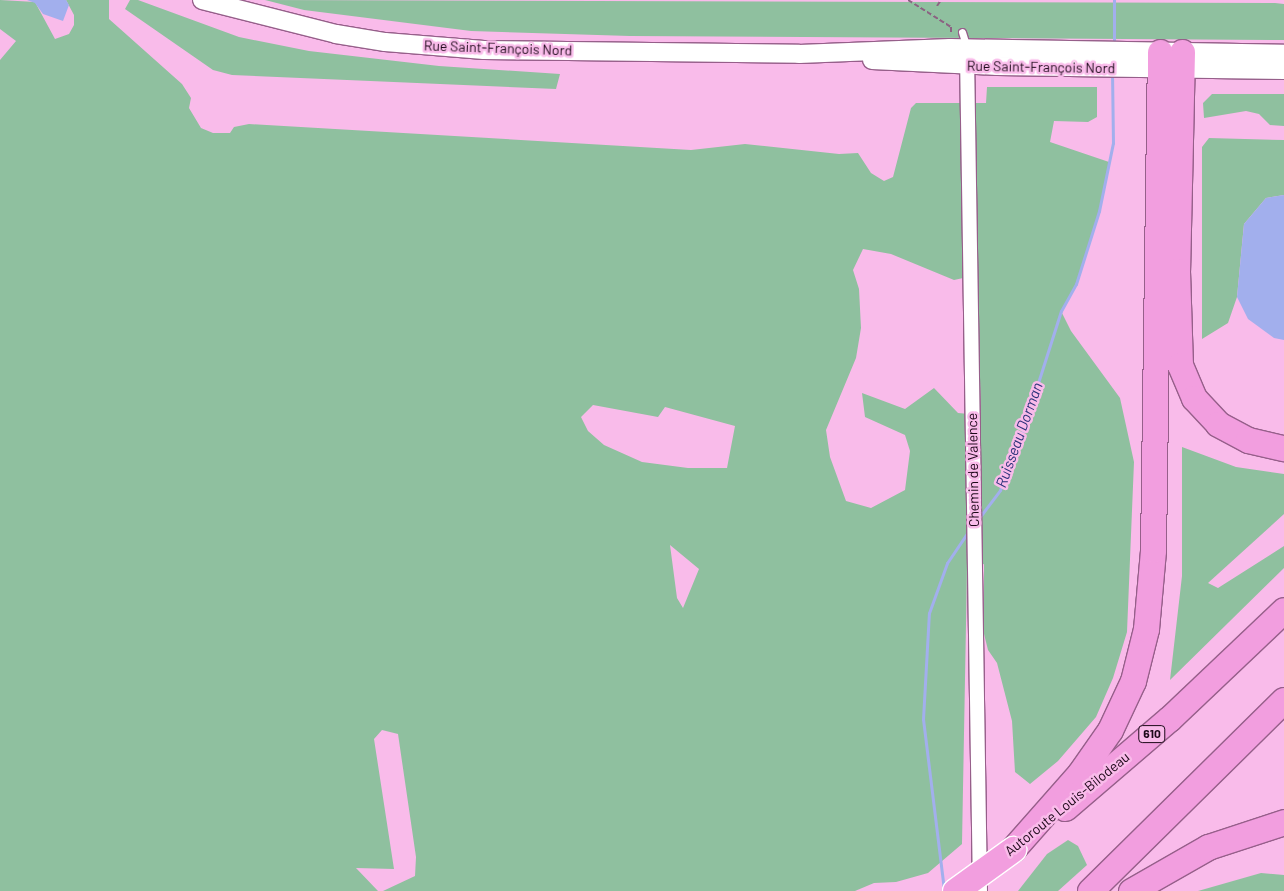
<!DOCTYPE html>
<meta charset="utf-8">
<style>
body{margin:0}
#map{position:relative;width:1284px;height:891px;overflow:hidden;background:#f9bbea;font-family:Barlow,sans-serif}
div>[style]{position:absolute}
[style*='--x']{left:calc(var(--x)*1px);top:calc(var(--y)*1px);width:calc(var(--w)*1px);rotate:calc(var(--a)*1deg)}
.green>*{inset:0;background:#8fc09f}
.water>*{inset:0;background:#a2afed}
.stream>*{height:3px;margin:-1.5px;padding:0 1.5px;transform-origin:1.5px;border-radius:1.5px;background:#a2afed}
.path>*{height:2px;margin-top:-1px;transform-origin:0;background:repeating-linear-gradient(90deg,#8b6282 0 5px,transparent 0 7.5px)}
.roads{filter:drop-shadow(1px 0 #965f8a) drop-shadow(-1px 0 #965f8a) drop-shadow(0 1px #965f8a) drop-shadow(0 -1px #965f8a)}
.service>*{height:7px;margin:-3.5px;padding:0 3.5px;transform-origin:3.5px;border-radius:3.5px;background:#fff}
.minor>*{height:14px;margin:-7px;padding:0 7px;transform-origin:7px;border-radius:7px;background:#fff}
.tertiary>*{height:18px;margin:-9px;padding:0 9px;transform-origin:9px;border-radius:9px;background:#fff}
.motorway>*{height:25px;margin:-12.5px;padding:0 12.5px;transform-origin:12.5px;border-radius:12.5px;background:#f29edf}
.bridges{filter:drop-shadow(1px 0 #fff) drop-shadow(-1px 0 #fff) drop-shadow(0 1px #fff) drop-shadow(0 -1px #fff)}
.motorway-bridge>*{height:25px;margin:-12.5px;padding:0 12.5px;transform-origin:12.5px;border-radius:12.5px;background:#f29edf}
span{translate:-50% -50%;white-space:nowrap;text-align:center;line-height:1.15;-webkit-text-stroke:5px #f9bbea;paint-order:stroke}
.shield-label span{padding:1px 4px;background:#f9bbea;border:1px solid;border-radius:4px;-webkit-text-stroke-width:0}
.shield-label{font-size:12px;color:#1d0819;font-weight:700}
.street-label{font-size:14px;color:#1d0819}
.water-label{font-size:15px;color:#2c327a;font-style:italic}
</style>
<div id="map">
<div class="green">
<i style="clip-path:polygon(evenodd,0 0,35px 2px,55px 39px,69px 34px,74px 25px,74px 15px,66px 0,109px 0,109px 19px,182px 84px,191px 98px,189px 108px,201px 128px,213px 133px,230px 133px,234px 127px,249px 124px,691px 150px,745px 144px,839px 154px,858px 153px,871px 173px,884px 181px,893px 177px,911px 108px,916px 103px,986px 103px,987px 87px,1097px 87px,1097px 117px,1088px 122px,1054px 121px,1050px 142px,1109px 162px,1099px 211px,1076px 284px,1061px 311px,1071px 331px,1120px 398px,1134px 462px,1127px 632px,1113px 678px,1096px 717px,1058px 761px,1030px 784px,1015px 772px,1012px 721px,997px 663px,988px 650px,984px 634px,984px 564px,967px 569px,962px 844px,928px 873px,896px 882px,874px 883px,855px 891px,383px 891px,415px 876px,416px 857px,398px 734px,382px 730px,374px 739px,394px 869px,356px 868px,378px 891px,0 891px,0 60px,16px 41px,0 29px,0 0,863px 249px,891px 254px,954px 280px,977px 275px,981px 415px,958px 413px,934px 388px,905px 409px,862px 393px,865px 417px,905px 435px,910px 451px,905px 490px,871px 508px,846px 501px,830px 457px,826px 430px,856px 358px,861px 328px,859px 289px,853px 270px,863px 249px,0 0,593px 405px,658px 417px,665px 407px,735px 426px,727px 468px,688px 468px,642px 462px,604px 445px,588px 431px,581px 417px,593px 405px,0 0,670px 545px,699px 569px,683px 608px,677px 598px,670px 545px)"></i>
<i style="clip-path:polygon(130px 0,138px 0,239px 37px,309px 51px,439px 66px,560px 74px,556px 89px,232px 75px,213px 70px,125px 9px)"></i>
<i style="clip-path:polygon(265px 0,1275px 3px,1284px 4px,1284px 40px,630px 36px,471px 31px,304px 10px)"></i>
<i style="clip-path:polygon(1212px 94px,1284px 94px,1284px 126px,1270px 125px,1259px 114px,1246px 111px,1204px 118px,1203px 103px)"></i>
<i style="clip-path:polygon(1209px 138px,1284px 140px,1284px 195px,1266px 198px,1244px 224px,1237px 297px,1228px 323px,1202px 339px,1202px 147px)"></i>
<i style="clip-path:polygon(1182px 447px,1236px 467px,1284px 474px,1284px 514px,1208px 583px,1218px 588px,1284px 546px,1284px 568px,1170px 680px,1182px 576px)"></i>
<i style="clip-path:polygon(1068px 840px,1078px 846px,1087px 865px,1058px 891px,1018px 891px,1047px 854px)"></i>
<i style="clip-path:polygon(1261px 873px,1284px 875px,1284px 891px,1198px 891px)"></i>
</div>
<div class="water">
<i style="clip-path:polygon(27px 0,66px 0,69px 5px,63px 21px,43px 14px,35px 3px)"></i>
<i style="clip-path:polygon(1284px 195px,1284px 340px,1274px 338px,1248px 319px,1237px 297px,1244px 224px,1266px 198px)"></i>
</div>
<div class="stream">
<i style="--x:1114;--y:46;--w:46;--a:-90"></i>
<i style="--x:979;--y:518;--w:35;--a:-53"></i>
<i style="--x:1000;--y:490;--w:61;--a:-68.9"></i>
<i style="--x:1022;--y:433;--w:128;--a:-72.3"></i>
<i style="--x:1061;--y:311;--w:31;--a:-61"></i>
<i style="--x:1076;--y:284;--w:77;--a:-72.5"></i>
<i style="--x:1099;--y:211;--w:69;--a:-78.4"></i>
<i style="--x:1113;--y:143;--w:70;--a:-90.8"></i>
<i style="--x:944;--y:890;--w:172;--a:-97"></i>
<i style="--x:923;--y:719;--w:106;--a:-86.8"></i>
<i style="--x:929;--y:613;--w:53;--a:-70.2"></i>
<i style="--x:947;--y:563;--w:40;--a:-56"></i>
</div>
<div class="path">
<i style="--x:908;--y:0;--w:51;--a:32.1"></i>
<i style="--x:951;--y:27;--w:6;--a:90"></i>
<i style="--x:937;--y:6;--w:7;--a:-56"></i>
</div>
<div class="roads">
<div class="service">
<i style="--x:962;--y:32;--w:17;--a:73"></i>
</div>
<div class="minor">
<i style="--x:967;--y:55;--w:836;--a:89.11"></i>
</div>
<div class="tertiary">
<i style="--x:202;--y:0;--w:138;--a:14.2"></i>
<i style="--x:336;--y:34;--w:50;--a:9.3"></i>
<i style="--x:385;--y:42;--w:99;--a:4.6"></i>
<i style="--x:484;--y:50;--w:315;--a:0.7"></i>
<i style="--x:799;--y:54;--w:151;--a:-2.3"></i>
<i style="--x:950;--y:48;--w:334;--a:1"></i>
<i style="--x:872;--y:60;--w:125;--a:2.7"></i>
<i style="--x:997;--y:66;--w:287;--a:0.8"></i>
</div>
<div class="motorway">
<i style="--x:1182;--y:52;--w:219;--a:91.3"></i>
<i style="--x:1177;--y:271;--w:94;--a:88.2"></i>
<i style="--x:1180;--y:365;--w:36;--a:67"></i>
<i style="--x:1194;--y:398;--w:35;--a:47"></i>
<i style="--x:1218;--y:424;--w:34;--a:28"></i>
<i style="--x:1248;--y:440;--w:37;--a:13"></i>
<i style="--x:1065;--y:808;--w:137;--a:-40.6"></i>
<i style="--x:1169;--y:719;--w:158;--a:-43.5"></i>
<i style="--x:1013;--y:849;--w:101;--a:-48.6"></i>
<i style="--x:1080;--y:773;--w:52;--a:-55.1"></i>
<i style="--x:1110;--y:730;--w:54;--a:-64.9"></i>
<i style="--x:1133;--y:681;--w:54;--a:-76"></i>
<i style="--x:1146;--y:629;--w:79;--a:-84.9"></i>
<i style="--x:1153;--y:550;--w:498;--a:-89.2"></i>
<i style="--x:1090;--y:891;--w:272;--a:-44.6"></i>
<i style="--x:1131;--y:891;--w:89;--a:-29.7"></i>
<i style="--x:1208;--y:847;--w:80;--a:-18.2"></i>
</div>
</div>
<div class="bridges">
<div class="motorway-bridge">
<i style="--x:955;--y:891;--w:72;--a:-35.9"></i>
</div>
</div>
<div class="shield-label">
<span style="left:1152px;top:734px">610</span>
</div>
<div class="street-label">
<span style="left:498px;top:48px;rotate:2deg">Rue Saint-François Nord</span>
<span style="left:1041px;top:67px;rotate:1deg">Rue Saint-François Nord</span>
<span style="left:973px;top:470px;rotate:-91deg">Chemin de Valence</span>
<span style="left:1067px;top:804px;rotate:-39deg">Autoroute Louis-Bilodeau</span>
</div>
<div class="water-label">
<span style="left:1019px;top:435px;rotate:-70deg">Ruisseau Dorman</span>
</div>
</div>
